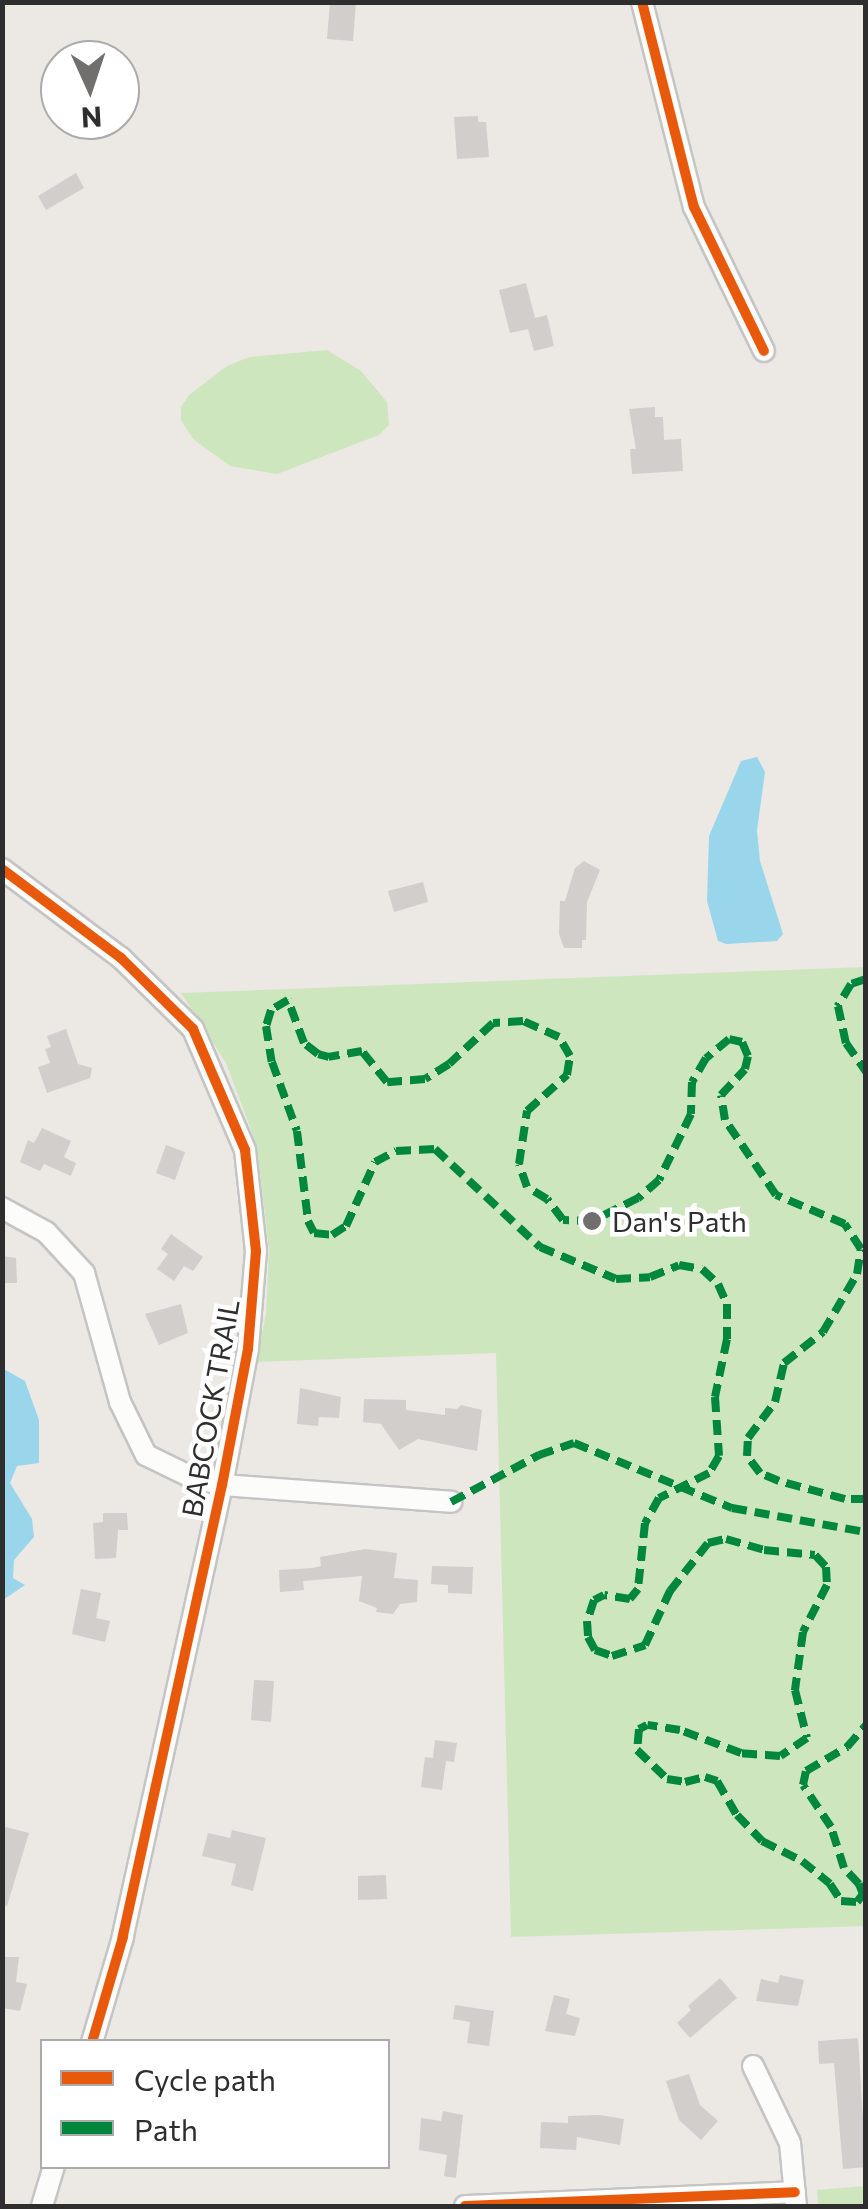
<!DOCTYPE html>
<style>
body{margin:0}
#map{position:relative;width:868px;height:2209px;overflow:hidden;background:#ece8e4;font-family:Commissioner,sans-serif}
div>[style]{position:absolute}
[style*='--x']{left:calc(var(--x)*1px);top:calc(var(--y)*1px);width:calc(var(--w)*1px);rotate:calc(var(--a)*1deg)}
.green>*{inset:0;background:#cee6be}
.water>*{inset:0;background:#99d6ec}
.building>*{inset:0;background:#d1cecb}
.roads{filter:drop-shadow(2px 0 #c5c4c5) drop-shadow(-2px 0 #c5c4c5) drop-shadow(0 2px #c5c4c5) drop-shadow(0 -2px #c5c4c5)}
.minor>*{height:20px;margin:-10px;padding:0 10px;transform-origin:10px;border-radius:10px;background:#fcfcfb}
.quiet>*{height:8px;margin-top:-4px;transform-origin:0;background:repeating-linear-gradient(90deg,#00873e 0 15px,transparent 0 23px)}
.cycleway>*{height:10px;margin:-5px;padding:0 5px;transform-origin:5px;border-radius:5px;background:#e8590c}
.dots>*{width:28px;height:28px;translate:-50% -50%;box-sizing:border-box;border:5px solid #fff;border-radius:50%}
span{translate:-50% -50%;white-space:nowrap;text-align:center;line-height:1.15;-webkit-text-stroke:9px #fff;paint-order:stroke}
.poi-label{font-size:28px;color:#2e2e2e}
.left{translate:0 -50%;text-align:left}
.street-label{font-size:28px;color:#2e2e2e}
.frame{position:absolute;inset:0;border:5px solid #2e2e2e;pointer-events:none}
.legend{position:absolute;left:40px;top:2039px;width:350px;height:130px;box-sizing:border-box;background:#fff;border:2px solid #ababab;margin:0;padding:12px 18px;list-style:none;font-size:30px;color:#2e2e2e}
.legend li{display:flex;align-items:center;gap:20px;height:50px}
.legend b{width:50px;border:2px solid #ababab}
.north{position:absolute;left:40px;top:40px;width:100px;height:100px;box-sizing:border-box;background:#fff;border:2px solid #ababab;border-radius:50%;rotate:177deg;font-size:28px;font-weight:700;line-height:40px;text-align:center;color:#2e2e2e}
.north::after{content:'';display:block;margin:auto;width:35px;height:45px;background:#706f6e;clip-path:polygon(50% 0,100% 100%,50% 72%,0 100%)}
</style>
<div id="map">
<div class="green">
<i style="clip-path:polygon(327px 350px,361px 371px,387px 402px,389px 425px,379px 435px,277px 474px,230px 466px,193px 439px,181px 420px,181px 407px,189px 395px,227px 366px,249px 357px)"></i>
<i style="clip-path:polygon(865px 967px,865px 1926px,511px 1937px,496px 1353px,256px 1362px,266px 1314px,269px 1250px,257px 1146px,226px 1063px,181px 993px)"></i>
<i style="clip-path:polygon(865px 2186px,865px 2206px,818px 2206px,817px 2190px)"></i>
</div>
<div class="water">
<i style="clip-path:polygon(757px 757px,765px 772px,757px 830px,760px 861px,783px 934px,777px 941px,726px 944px,718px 941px,707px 901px,709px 836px,741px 761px)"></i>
<i style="clip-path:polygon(2px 1368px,25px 1381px,39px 1420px,39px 1463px,17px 1466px,10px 1483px,32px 1519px,34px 1537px,14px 1560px,13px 1578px,25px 1585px,3px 1600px)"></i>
</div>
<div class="building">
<i style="clip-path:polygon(330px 2px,356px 2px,353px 41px,327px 39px)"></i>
<i style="clip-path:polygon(478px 116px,478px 122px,486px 122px,489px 157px,457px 159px,454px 117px)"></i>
<i style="clip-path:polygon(76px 173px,84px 188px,46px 210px,38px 196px)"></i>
<i style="clip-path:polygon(526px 283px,535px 318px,547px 315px,554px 346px,534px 351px,528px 329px,510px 333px,499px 290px)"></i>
<i style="clip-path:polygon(655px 407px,655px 417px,663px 417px,664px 440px,681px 439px,683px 471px,632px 474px,630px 449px,636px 449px,629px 409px)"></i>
<i style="clip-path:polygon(584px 861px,600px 870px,587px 902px,586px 940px,582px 940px,582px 948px,564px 948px,559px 934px,560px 901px,565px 901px,575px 868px)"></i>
<i style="clip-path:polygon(423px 882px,428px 902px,394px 912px,388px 891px)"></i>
<i style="clip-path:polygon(66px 1029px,78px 1064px,92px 1068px,90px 1078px,47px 1093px,38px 1067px,50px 1063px,45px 1049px,51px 1047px,47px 1036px)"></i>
<i style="clip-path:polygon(42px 1128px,71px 1141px,64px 1157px,76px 1163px,71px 1176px,44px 1164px,40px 1171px,20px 1162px,28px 1140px,34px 1143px)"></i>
<i style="clip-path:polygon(166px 1145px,185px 1152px,175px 1180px,156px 1173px)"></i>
<i style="clip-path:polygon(171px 1234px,203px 1257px,193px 1271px,184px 1266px,174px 1281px,157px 1269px,168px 1254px,161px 1249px)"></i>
<i style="clip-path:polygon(2px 1256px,16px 1258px,17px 1283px,2px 1283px)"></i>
<i style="clip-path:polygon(181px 1304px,188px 1333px,159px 1345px,145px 1314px)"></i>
<i style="clip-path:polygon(300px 1388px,341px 1397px,339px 1418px,319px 1417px,318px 1426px,297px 1424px)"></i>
<i style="clip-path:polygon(364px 1399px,406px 1400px,406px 1410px,445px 1415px,445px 1408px,457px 1409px,461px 1405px,482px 1410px,477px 1451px,418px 1439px,399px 1450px,381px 1424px,363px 1422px)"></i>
<i style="clip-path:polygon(103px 1513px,127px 1513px,128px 1530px,118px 1530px,116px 1558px,95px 1559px,93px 1523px,103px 1522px)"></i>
<i style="clip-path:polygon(365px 1549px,397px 1553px,394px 1578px,418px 1580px,417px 1602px,400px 1604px,393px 1614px,376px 1612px,377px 1608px,359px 1601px,362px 1576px,303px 1581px,304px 1590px,280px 1592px,279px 1570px,313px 1568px,321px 1566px,320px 1557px)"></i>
<i style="clip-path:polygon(432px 1566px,473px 1567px,472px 1594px,448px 1593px,448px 1585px,431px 1584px)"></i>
<i style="clip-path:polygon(81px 1589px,101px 1593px,96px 1618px,110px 1621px,105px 1642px,72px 1634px)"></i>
<i style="clip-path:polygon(254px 1680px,274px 1681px,271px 1722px,251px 1720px)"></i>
<i style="clip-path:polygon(435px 1740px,457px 1743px,454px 1762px,446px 1761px,442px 1790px,421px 1787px,425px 1757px,433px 1758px)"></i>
<i style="clip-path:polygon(2px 1826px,29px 1833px,7px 1906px,2px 1905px)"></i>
<i style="clip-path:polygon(232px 1830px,266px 1838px,253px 1891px,231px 1885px,236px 1864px,202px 1856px,208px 1833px,230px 1838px)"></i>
<i style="clip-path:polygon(386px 1875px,387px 1899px,358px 1900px,358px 1876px)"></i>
<i style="clip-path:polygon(2px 1957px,19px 1957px,16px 1982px,27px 1984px,20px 2011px,2px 2008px)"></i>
<i style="clip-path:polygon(780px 1975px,804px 1980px,798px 2006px,756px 2001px,761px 1979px,778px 1983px)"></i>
<i style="clip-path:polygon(720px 1978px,737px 1998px,690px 2038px,677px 2023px,691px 2010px,688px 2006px)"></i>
<i style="clip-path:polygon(554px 1995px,570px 1999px,566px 2014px,580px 2018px,575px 2036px,545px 2031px)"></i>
<i style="clip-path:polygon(455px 2005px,494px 2011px,489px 2046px,467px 2043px,470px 2022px,453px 2019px)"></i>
<i style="clip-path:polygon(858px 2038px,866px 2167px,843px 2169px,834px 2063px,819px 2064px,818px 2041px)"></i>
<i style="clip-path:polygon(689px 2074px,700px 2105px,718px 2121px,701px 2140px,679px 2120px,666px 2081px)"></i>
<i style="clip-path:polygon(443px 2111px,463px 2115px,456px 2178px,444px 2176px,447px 2155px,419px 2150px,421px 2118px,441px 2121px)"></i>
<i style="clip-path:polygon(600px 2115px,624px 2119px,620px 2145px,577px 2137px,576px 2150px,540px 2148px,541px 2122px,568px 2123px,568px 2116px)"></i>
</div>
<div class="roads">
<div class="minor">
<i style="--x:642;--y:2;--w:211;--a:75.8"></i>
<i style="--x:694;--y:207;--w:160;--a:64.1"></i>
<i style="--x:2;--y:869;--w:149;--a:36.8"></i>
<i style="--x:121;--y:958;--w:101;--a:44.6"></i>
<i style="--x:193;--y:1029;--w:132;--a:66.7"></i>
<i style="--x:245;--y:1150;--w:102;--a:83.8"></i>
<i style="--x:256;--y:1251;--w:98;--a:94.7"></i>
<i style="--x:248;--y:1349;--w:138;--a:100.8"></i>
<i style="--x:222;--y:1485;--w:463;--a:102.4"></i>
<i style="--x:123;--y:1937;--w:109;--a:106.4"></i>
<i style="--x:2;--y:1208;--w:50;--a:28.6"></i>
<i style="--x:46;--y:1232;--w:56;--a:47.2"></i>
<i style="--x:84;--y:1273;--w:134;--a:74.4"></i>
<i style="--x:120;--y:1402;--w:59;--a:63.9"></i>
<i style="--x:146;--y:1455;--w:48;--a:26"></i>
<i style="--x:189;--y:1476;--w:34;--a:15"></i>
<i style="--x:222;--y:1485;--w:230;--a:4.2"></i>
<i style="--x:753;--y:2066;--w:85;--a:64.3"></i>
<i style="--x:790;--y:2143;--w:63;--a:84.6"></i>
<i style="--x:42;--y:2206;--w:42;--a:-73.3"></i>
<i style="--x:465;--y:2206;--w:330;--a:-2.4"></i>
</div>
</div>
<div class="quiet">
<i style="--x:866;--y:979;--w:16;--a:162"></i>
<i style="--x:851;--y:984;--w:26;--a:121"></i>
<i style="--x:838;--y:1006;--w:38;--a:78"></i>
<i style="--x:846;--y:1043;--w:35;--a:55"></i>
<i style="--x:866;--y:1499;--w:21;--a:180"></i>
<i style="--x:845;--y:1499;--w:68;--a:-164.7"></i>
<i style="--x:779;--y:1481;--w:21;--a:-157"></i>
<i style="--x:760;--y:1473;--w:21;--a:-127"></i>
<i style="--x:747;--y:1456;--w:18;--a:-87"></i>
<i style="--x:748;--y:1438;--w:45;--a:-53.1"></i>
<i style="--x:775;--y:1402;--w:40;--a:-77"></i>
<i style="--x:784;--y:1363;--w:50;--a:-38.5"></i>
<i style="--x:823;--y:1332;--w:67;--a:-59.6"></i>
<i style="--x:857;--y:1274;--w:25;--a:-81"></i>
<i style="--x:861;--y:1249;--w:30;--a:-123"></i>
<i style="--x:845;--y:1224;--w:75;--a:-157.2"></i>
<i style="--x:776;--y:1195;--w:91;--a:-124.2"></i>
<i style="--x:725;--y:1120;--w:25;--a:-99"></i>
<i style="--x:721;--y:1095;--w:35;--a:-47"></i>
<i style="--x:745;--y:1069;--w:13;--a:-77"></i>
<i style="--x:748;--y:1056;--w:15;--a:-113"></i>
<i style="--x:742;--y:1042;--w:13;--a:-167"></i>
<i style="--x:729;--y:1039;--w:30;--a:140"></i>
<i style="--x:706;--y:1058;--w:28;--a:120"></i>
<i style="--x:692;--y:1082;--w:32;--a:92"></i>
<i style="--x:691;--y:1114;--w:73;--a:115.9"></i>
<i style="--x:659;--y:1180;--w:28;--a:139"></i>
<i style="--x:638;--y:1198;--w:51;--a:153.4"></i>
<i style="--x:592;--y:1221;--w:29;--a:-178"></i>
<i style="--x:563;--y:1220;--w:26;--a:-127"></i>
<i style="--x:547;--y:1199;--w:23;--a:-149"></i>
<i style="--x:527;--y:1187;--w:24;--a:-109"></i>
<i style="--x:519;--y:1164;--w:54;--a:-81.4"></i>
<i style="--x:527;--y:1111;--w:54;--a:-42"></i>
<i style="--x:567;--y:1075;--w:19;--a:-81"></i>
<i style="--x:570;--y:1056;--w:22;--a:-120"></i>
<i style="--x:559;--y:1037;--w:39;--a:-156"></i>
<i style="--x:523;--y:1021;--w:30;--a:176"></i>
<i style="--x:493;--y:1023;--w:60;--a:137"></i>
<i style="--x:449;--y:1064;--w:28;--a:148"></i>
<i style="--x:425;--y:1079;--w:38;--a:175"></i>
<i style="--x:387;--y:1082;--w:40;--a:-129"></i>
<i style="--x:362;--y:1051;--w:34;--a:170"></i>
<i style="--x:329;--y:1057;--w:11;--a:-165"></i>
<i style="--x:318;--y:1054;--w:18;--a:-142"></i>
<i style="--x:304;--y:1043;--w:46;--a:-110.4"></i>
<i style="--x:288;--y:1000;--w:20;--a:150"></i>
<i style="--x:271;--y:1010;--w:17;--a:107"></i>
<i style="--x:266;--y:1026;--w:36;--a:81"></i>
<i style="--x:272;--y:1062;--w:73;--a:70.1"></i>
<i style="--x:297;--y:1131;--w:91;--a:83"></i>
<i style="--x:308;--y:1221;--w:13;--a:63"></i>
<i style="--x:314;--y:1233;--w:18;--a:6"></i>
<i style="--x:332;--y:1235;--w:17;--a:-33"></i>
<i style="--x:346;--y:1226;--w:70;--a:-65.6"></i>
<i style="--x:375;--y:1162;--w:24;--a:-28"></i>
<i style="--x:396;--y:1151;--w:39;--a:-3"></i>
<i style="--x:435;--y:1149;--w:144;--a:43"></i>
<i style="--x:540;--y:1247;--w:82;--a:22.8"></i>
<i style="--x:616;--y:1279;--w:34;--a:-3"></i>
<i style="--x:650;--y:1277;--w:31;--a:-22"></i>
<i style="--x:679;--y:1265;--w:23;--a:10"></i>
<i style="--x:702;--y:1269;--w:22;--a:43"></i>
<i style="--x:718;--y:1284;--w:22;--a:66"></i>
<i style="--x:727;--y:1304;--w:35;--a:90"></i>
<i style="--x:727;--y:1339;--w:59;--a:101.7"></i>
<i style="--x:715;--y:1397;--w:59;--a:86.1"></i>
<i style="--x:719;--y:1456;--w:20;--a:120"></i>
<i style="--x:709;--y:1473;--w:56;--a:153.4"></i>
<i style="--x:659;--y:1498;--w:29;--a:119"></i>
<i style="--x:645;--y:1523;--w:66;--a:96.1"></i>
<i style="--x:638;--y:1589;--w:13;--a:129"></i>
<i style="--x:630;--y:1599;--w:26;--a:-171"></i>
<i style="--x:604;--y:1595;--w:11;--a:153"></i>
<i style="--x:594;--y:1600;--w:22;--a:108"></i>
<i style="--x:587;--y:1621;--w:16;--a:86"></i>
<i style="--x:588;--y:1637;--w:15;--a:62"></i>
<i style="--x:595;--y:1650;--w:18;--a:19"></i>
<i style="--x:612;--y:1656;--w:35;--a:-18"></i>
<i style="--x:645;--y:1645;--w:60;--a:-65.2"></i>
<i style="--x:670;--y:1591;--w:61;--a:-51.6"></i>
<i style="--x:708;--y:1543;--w:18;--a:-13"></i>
<i style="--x:726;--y:1539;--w:40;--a:16"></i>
<i style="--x:764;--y:1550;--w:51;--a:5.6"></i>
<i style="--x:815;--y:1555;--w:16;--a:47"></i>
<i style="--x:826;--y:1567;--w:18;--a:87"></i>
<i style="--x:827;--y:1585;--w:53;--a:117.1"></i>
<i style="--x:803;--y:1632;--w:59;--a:97.9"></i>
<i style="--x:795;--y:1690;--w:49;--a:76"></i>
<i style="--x:807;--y:1738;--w:32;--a:146"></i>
<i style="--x:780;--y:1756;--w:39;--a:-176"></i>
<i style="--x:741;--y:1753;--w:65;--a:-159.3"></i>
<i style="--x:680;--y:1730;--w:33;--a:-171"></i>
<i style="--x:647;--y:1725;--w:9;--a:153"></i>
<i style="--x:639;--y:1729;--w:21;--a:95"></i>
<i style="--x:637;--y:1750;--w:42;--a:44"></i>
<i style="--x:667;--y:1779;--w:18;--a:9"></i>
<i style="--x:685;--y:1782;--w:21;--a:-14"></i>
<i style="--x:705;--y:1777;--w:13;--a:18"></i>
<i style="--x:717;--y:1781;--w:39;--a:60"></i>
<i style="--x:737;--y:1815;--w:36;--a:46"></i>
<i style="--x:762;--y:1841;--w:45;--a:26.6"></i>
<i style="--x:802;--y:1861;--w:36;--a:39"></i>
<i style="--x:830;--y:1884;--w:20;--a:57"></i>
<i style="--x:841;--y:1901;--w:16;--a:4"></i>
<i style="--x:857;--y:1902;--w:10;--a:-53"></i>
<i style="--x:863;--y:1894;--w:11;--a:-112"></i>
<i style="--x:859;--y:1884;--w:22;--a:-133"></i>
<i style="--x:844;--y:1868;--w:43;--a:-107.6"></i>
<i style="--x:831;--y:1827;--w:50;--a:-123.7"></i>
<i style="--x:803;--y:1785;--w:14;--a:-78"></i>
<i style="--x:806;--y:1771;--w:48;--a:-30.3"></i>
<i style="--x:847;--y:1747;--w:29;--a:-49"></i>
<i style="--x:451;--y:1502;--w:100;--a:-28.1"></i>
<i style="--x:539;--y:1455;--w:37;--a:-19"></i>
<i style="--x:574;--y:1443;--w:171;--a:22.4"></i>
<i style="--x:732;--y:1508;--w:136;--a:10.2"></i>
</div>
<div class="cycleway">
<i style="--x:642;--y:2;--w:211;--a:75.8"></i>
<i style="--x:694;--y:207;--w:160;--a:64.1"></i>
<i style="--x:2;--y:869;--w:149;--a:36.8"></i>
<i style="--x:121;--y:958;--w:101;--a:44.6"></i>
<i style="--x:193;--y:1029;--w:132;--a:66.7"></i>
<i style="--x:245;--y:1150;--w:102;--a:83.8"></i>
<i style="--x:256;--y:1251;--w:98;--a:94.7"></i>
<i style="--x:248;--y:1349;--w:138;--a:100.8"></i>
<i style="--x:222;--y:1485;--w:463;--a:102.4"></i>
<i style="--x:123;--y:1937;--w:109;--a:106.4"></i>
<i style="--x:465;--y:2206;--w:330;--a:-2.4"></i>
</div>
<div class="dots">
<i style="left:592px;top:1221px;background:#706f6e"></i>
</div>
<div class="poi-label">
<span class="left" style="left:612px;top:1221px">Dan's Path</span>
</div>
<div class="street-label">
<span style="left:210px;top:1408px;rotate:-80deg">BABCOCK TRAIL</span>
</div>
<div class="frame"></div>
<ul class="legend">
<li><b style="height:12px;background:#e8590c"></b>Cycle path</li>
<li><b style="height:12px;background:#00873e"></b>Path</li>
</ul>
<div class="north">N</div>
</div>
